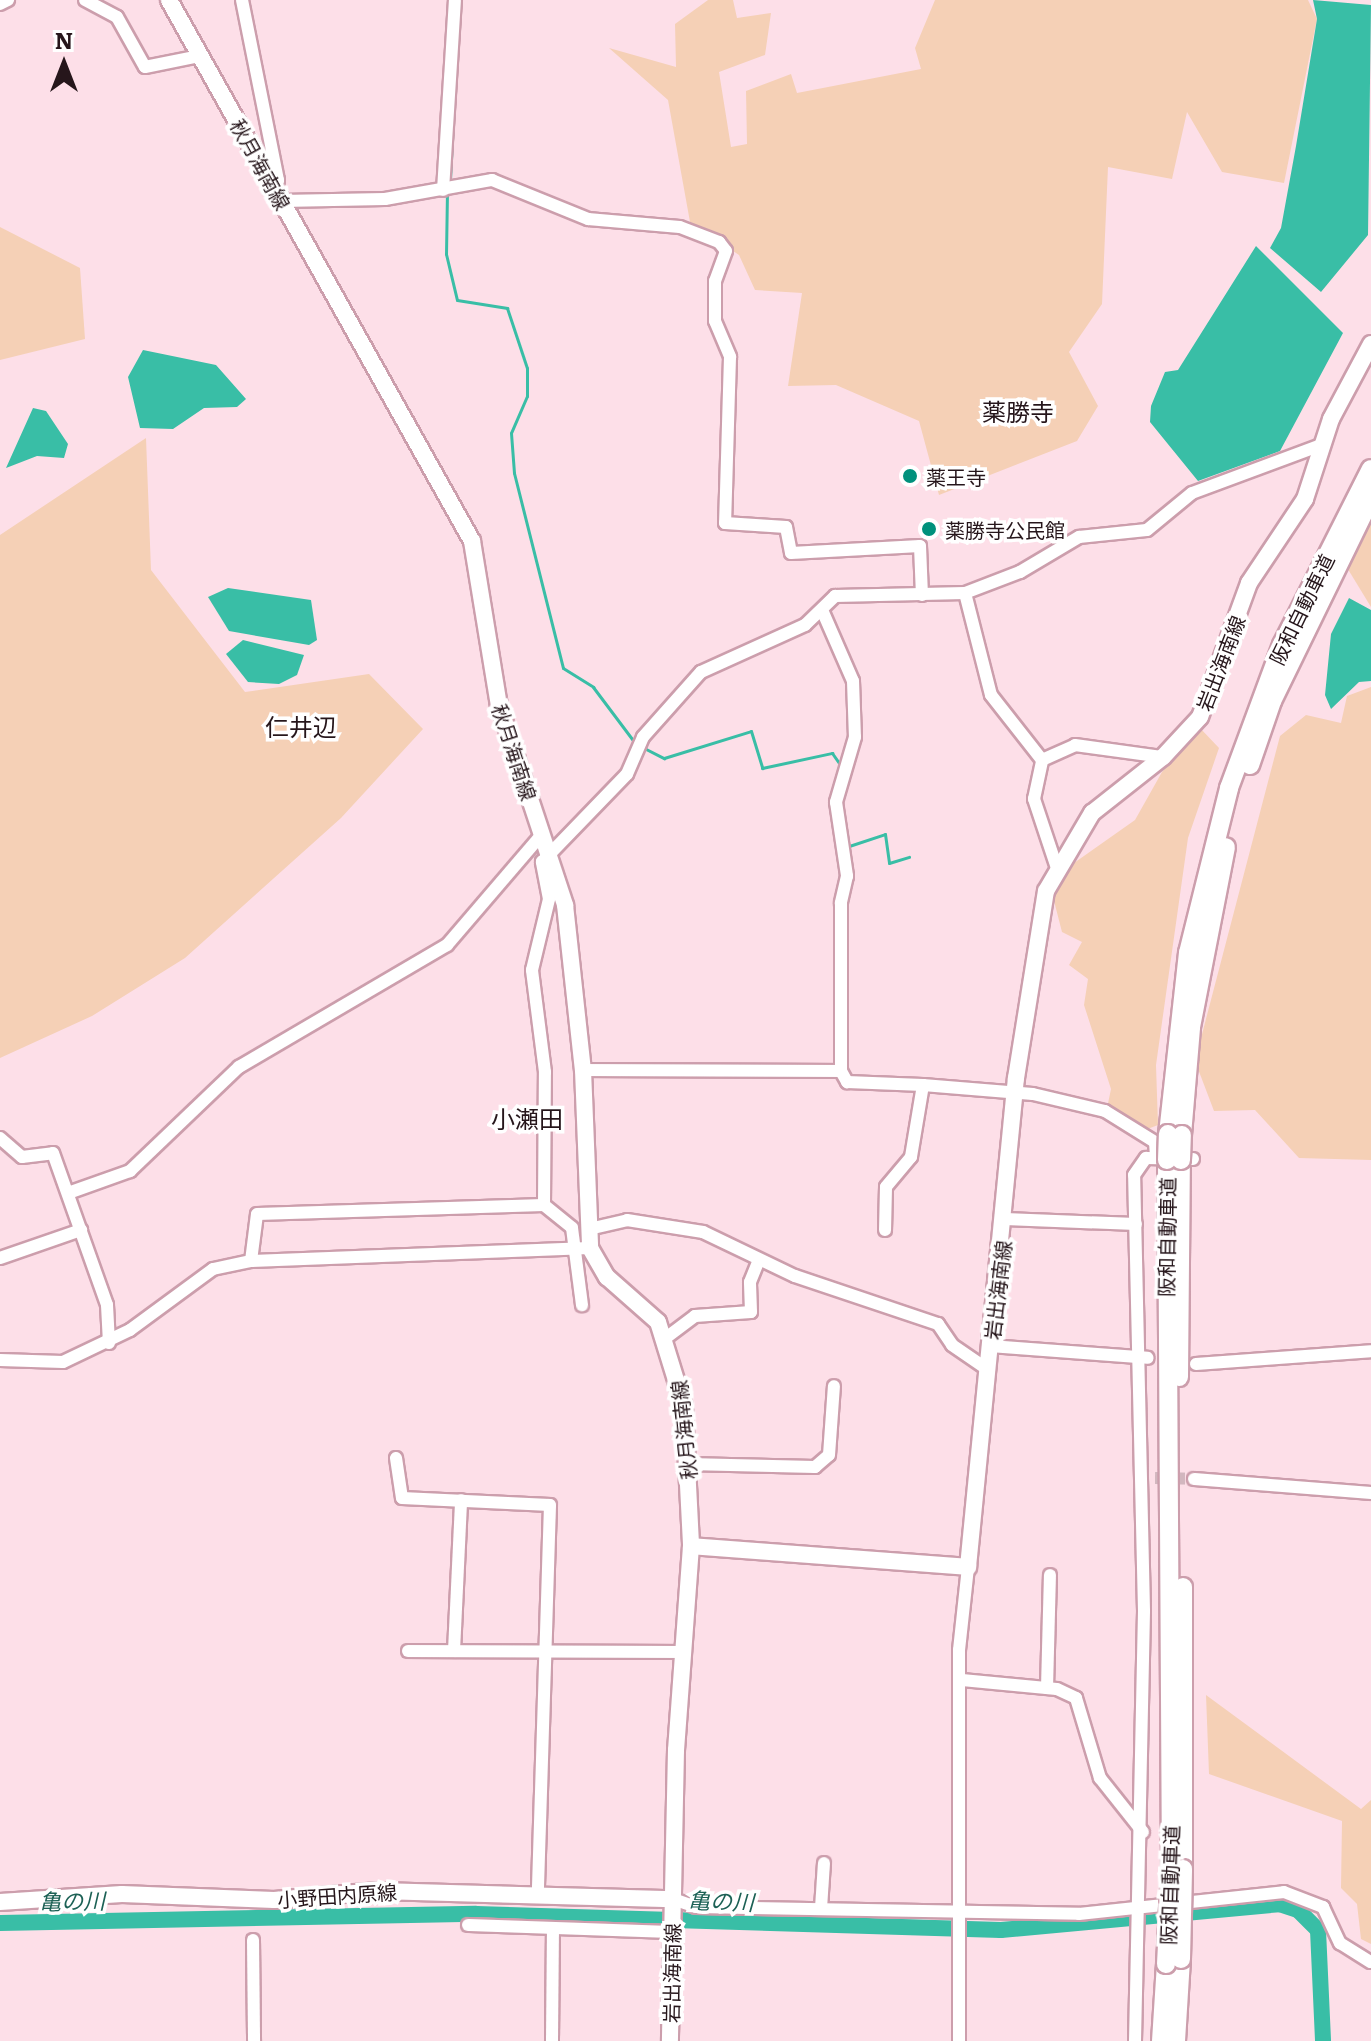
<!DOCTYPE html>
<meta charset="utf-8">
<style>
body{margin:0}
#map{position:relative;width:1371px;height:2041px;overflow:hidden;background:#fddfe8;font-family:Literata,"Noto Sans JP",serif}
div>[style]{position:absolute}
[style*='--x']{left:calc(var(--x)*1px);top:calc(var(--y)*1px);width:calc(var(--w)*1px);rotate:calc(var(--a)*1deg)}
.green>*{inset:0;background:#f5d0b6}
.water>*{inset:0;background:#39bea6}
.stream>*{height:3px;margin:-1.5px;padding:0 1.5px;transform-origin:1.5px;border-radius:1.5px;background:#39bea6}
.river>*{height:16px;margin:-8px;padding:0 8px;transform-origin:8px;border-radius:8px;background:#39bea6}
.minor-tunnel>*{height:12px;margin-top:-6px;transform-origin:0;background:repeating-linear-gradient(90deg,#d2b7bf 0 12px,transparent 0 18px)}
.roads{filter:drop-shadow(2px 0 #cc9eac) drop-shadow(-2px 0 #cc9eac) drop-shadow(0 2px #cc9eac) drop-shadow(0 -2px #cc9eac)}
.minor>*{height:12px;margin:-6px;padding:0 6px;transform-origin:6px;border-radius:6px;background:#fff}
.major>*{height:16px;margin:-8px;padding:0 8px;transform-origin:8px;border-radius:8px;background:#fff}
.highway>*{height:18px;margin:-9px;padding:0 9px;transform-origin:9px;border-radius:9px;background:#fff}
.bridges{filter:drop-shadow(2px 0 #cc9eac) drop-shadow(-2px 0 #cc9eac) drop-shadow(0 2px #cc9eac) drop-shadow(0 -2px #cc9eac)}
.highway-bridge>*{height:18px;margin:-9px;padding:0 9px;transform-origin:9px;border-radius:9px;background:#fff}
.dots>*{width:22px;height:22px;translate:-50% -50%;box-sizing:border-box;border:4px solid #fff;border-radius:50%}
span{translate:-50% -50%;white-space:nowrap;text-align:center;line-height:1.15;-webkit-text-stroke:7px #fff;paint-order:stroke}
.street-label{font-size:20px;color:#26161b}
.poi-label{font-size:20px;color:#26161b}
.left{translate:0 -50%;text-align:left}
.water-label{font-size:22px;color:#1c6155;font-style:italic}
.quarter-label{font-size:24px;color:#26161b}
.north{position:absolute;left:24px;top:24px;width:80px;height:80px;-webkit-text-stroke:6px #fff;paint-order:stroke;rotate:0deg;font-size:22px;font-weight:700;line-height:32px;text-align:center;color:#26161b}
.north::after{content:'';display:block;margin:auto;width:28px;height:36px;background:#26161b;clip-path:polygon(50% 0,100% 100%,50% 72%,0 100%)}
</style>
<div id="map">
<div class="green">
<i style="clip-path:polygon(708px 0,733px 0,737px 18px,771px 13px,765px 55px,719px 72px,731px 147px,747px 144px,746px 91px,791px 74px,797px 93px,921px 69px,915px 48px,935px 0,1308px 0,1317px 19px,1284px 183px,1222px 172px,1187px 112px,1172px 179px,1108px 167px,1102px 304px,1069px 352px,1098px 406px,1077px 441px,939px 495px,919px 421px,836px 385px,788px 386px,802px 293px,755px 290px,739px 255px,690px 222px,668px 100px,609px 48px,676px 67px,675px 24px)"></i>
<i style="clip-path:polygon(0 227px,80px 268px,85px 339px,0 360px)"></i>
<i style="clip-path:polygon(146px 438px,151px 570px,245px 692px,369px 674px,423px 729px,341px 818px,185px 958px,92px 1016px,0 1058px,0 535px)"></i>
<i style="clip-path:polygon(1371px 522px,1371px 607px,1346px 566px)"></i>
<i style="clip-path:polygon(1371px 687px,1371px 1160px,1299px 1158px,1255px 1110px,1214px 1111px,1195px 1061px,1280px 736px,1306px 715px,1341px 723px,1347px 696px)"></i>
<i style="clip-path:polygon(1200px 728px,1219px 748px,1188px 838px,1156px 1065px,1158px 1125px,1137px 1133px,1106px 1113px,1111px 1089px,1084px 1005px,1088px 979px,1069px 965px,1082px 942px,1062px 932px,1053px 897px,1074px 863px,1135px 820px,1162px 772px)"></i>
<i style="clip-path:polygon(1206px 1695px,1361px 1809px,1371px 1800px,1371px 1944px,1361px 1939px,1357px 1904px,1341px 1888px,1342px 1821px,1209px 1774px)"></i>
</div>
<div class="water">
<i style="clip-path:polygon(1313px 0,1371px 5px,1368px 235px,1321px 292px,1270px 248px,1281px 228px,1296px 146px,1317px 19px)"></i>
<i style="clip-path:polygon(1256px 246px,1343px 333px,1280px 451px,1198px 481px,1150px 422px,1151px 406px,1165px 372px,1178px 370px)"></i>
<i style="clip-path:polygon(143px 350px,216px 365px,246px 399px,237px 407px,204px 408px,173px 429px,140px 428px,128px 377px)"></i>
<i style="clip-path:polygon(33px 408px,46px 411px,68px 444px,64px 458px,37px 456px,6px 468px)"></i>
<i style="clip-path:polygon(228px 588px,311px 600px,317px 640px,309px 645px,229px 631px,208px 597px)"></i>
<i style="clip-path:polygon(1349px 598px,1371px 610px,1371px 681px,1359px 682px,1331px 709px,1325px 695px,1331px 634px)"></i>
<i style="clip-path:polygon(243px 640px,304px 655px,297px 675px,279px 684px,248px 682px,226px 654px)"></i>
</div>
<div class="stream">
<i style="--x:450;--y:180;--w:60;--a:-87.1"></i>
<i style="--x:447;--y:191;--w:63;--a:90.9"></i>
<i style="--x:446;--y:254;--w:47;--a:76.6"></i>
<i style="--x:457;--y:300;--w:51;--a:9.1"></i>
<i style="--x:507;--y:308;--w:63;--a:71.6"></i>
<i style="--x:527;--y:368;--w:28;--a:90"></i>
<i style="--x:527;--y:396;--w:40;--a:113.4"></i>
<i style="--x:511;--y:433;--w:40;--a:85.7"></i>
<i style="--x:514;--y:473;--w:201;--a:75.9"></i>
<i style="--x:563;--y:668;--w:36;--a:32"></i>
<i style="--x:593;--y:687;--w:70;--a:53.1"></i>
<i style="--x:642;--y:747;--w:25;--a:27"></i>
<i style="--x:664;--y:758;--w:91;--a:-17.2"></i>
<i style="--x:751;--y:731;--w:39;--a:73"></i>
<i style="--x:762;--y:768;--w:72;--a:-12.1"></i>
<i style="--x:832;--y:753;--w:16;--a:55"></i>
<i style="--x:846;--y:847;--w:41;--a:-18.4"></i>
<i style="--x:885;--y:834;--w:29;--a:82"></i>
<i style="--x:889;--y:863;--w:21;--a:-17"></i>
</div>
<div class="river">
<i style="--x:0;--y:1923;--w:476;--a:-1.1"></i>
<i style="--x:476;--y:1914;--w:525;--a:1.75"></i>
<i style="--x:1001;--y:1930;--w:279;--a:-5.3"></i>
<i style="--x:1279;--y:1904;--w:20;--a:18"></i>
<i style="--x:1298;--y:1910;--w:28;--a:45"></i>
<i style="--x:1318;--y:1930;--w:111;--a:87.4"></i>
</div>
<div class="minor-tunnel">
<i style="--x:1155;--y:1478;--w:39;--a:1"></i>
</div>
<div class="roads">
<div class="minor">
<i style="--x:85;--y:0;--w:36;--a:28"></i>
<i style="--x:117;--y:17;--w:57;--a:60.8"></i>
<i style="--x:145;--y:67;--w:55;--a:-11.5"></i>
<i style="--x:242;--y:0;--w:184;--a:78.7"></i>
<i style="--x:278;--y:180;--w:8;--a:130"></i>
<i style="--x:0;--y:4;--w:9;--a:-27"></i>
<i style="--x:443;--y:190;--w:190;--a:-86.4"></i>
<i style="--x:281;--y:201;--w:104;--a:-1.1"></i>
<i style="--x:385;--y:199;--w:109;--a:-10.1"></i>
<i style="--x:492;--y:180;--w:104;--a:22.1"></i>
<i style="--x:588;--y:219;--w:92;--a:5"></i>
<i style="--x:680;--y:227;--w:42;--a:21"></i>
<i style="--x:719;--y:242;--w:11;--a:52"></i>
<i style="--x:726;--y:251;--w:32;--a:110"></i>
<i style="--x:715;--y:281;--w:40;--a:90"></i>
<i style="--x:715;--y:321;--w:39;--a:67"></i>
<i style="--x:730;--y:357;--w:166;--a:91.7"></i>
<i style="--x:725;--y:523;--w:61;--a:3.8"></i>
<i style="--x:786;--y:527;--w:26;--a:79"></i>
<i style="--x:791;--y:553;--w:129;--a:-3.1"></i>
<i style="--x:920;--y:546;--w:49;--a:87.7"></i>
<i style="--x:965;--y:593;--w:105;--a:75.7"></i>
<i style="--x:991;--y:695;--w:83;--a:51.9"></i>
<i style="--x:822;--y:610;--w:77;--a:66.4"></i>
<i style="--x:853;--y:681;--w:56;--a:88"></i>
<i style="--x:855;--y:737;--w:68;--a:106.3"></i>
<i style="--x:836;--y:802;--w:75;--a:81.5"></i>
<i style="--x:847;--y:876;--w:28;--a:103"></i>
<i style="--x:841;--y:903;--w:168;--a:90"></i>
<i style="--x:841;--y:1071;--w:13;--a:61"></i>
<i style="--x:847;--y:1082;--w:76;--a:2.3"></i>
<i style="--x:923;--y:1085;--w:73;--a:99.5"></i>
<i style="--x:911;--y:1157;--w:39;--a:130"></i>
<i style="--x:886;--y:1187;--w:43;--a:91.3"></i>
<i style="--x:1056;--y:865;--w:70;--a:-108.4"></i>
<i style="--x:1034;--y:799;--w:40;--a:-78"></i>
<i style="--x:1042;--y:760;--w:36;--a:-24"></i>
<i style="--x:1075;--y:745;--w:89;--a:7.8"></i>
<i style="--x:583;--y:1070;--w:258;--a:0.2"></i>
<i style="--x:923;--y:1085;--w:110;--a:4.7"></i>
<i style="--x:1033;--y:1094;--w:74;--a:13.3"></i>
<i style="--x:1105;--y:1111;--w:59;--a:31.8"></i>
<i style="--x:1155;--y:1142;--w:16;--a:86"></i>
<i style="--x:0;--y:1138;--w:29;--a:41"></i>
<i style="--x:22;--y:1157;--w:31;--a:-7"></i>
<i style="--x:53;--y:1153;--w:161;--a:70.4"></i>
<i style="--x:107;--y:1305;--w:38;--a:87"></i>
<i style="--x:71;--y:1192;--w:63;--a:-19.6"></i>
<i style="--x:130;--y:1171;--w:151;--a:-43.7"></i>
<i style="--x:239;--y:1067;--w:241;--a:-30.4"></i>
<i style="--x:447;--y:945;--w:146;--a:-49.4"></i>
<i style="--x:544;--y:1205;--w:133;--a:-89.6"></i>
<i style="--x:545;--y:1072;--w:103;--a:-97.3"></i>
<i style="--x:532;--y:970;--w:73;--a:-76.5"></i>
<i style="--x:549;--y:899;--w:38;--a:-101"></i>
<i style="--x:542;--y:862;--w:122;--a:-46"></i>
<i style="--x:627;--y:774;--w:40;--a:-66.6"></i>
<i style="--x:643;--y:737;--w:87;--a:-48.3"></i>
<i style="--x:701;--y:672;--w:114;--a:-24.3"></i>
<i style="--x:805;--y:625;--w:42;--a:-44"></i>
<i style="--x:835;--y:596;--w:130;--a:-1.3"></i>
<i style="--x:965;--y:593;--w:59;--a:-20.9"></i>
<i style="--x:1020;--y:572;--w:69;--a:-30.7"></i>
<i style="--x:1079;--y:537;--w:68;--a:-5.9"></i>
<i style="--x:1147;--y:530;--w:58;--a:-39.4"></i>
<i style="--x:1192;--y:493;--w:141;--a:-20.4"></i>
<i style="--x:1005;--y:1219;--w:131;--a:2.2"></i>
<i style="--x:589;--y:1229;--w:39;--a:-13"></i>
<i style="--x:627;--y:1220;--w:77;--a:9"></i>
<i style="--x:703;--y:1232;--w:102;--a:25.6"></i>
<i style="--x:795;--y:1276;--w:151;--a:18.6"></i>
<i style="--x:938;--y:1324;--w:25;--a:56"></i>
<i style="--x:952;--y:1345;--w:42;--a:34.4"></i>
<i style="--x:0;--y:1258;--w:86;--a:-19.1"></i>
<i style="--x:251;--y:1261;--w:47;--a:-82.7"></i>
<i style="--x:257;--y:1214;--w:287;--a:-1.8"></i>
<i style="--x:544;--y:1205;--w:36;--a:39"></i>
<i style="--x:572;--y:1228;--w:78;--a:82.6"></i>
<i style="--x:667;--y:1337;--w:35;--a:-37"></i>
<i style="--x:695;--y:1316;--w:56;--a:-4.1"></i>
<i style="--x:751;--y:1312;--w:30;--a:-92"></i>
<i style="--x:750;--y:1282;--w:24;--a:-68"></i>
<i style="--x:990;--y:1346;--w:158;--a:4.3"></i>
<i style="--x:0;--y:1360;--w:63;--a:1.8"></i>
<i style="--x:63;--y:1362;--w:74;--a:-25.5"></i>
<i style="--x:130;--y:1330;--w:103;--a:-36.3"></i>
<i style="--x:213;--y:1269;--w:39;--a:-12"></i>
<i style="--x:251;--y:1261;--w:339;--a:-2.2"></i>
<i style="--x:1196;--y:1364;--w:175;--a:-4.2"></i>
<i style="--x:396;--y:1458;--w:40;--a:81.5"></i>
<i style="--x:402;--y:1498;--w:148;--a:2.7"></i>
<i style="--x:550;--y:1505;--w:392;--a:91.8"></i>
<i style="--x:688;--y:1464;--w:127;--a:1.4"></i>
<i style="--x:815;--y:1467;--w:18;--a:-41"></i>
<i style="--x:829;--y:1455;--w:69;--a:-85.9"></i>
<i style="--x:1194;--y:1479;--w:178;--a:4.5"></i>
<i style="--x:408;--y:1651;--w:273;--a:0.2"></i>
<i style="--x:454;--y:1651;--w:151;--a:-87.3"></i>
<i style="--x:962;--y:1680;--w:95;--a:5.4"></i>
<i style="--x:1057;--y:1689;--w:21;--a:25"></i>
<i style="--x:1076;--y:1698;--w:84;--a:73.3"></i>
<i style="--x:1100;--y:1778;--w:69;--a:51.5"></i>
<i style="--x:1047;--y:1688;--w:113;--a:-88.5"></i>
<i style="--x:673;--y:1899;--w:24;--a:19"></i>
<i style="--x:696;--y:1907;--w:383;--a:1"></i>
<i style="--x:1079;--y:1914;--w:206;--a:-6.1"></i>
<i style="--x:1284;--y:1892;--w:42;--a:21"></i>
<i style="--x:1323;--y:1907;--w:40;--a:65"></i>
<i style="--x:1340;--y:1943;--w:36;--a:32"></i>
<i style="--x:821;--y:1908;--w:45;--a:-86.2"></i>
<i style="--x:468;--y:1925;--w:204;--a:2"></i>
<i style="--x:253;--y:1940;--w:101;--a:89.4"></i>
<i style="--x:552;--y:2041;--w:113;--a:-89.5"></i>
<i style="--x:959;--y:2041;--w:391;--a:-90"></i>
<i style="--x:959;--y:1650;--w:83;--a:-83.8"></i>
<i style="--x:1135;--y:2041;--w:430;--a:-88.8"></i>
<i style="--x:1144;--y:1611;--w:436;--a:-91.3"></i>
<i style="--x:1134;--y:1175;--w:21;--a:-55"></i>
<i style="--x:1146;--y:1158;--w:47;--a:1.2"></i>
</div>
<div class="major">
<i style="--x:169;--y:0;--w:620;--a:60.75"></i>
<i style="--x:472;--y:541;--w:166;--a:80.7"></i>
<i style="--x:499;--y:705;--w:211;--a:71.7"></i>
<i style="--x:565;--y:905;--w:166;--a:83.8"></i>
<i style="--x:583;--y:1070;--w:178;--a:87.7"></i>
<i style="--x:590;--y:1248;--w:34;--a:60"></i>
<i style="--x:607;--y:1277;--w:68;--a:41.4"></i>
<i style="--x:658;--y:1322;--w:88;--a:72.8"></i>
<i style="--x:684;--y:1406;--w:140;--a:87.1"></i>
<i style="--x:691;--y:1546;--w:205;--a:94.2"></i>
<i style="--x:676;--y:1750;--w:291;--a:91.2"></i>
<i style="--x:691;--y:1546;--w:278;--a:4.3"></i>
<i style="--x:968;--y:1567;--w:491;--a:-84.4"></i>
<i style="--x:1016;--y:1078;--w:189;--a:-80.9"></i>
<i style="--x:1046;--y:891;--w:91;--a:-59.5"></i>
<i style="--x:1092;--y:813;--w:90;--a:-38.3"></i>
<i style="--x:1163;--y:757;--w:54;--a:-47.2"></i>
<i style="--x:1200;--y:717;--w:143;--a:-69.9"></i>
<i style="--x:1249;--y:583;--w:101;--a:-56.3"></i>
<i style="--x:1305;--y:499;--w:84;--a:-72"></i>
<i style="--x:1331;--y:419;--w:85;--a:-61.9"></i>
<i style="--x:0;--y:1902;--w:122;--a:-3.8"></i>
<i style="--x:122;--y:1894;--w:152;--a:2.3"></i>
<i style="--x:274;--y:1900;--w:105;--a:-4.9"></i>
<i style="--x:379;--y:1891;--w:294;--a:1.6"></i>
</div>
<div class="highway">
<i style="--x:1250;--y:765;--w:68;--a:-71"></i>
<i style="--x:1272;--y:701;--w:226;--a:-64"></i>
<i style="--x:1168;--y:1134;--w:182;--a:-83.7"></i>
<i style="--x:1188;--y:953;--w:170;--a:-76"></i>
<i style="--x:1229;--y:788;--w:153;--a:-69.7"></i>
<i style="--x:1282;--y:645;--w:197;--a:-63.2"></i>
<i style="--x:1182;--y:1135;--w:108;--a:-85.2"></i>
<i style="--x:1191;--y:1027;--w:183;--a:-79"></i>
<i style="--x:1167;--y:1160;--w:710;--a:89.68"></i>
<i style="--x:1179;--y:1377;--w:217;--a:-89.5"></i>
<i style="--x:1183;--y:1865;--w:278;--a:-90"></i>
<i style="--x:1161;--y:2041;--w:77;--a:-86.3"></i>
<i style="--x:1176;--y:2041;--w:82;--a:-86.5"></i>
</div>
</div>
<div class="bridges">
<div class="highway-bridge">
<i style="--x:1167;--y:1160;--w:26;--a:-88"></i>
<i style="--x:1181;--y:1160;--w:25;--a:-88"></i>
<i style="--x:1181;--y:1959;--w:90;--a:-88.7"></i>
<i style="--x:1166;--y:1964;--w:94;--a:-87"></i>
</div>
</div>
<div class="dots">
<i style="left:910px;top:476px;background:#00917c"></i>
<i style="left:929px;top:529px;background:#00917c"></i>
</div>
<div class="street-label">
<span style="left:261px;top:164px;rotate:61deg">秋月海南線</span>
<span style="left:1301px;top:609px;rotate:-64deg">阪和自動車道</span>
<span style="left:1220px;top:663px;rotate:-69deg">岩出海南線</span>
<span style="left:515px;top:752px;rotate:72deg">秋月海南線</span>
<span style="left:1166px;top:1237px;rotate:-89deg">阪和自動車道</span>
<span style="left:997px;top:1290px;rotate:-83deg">岩出海南線</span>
<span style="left:683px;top:1430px;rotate:-96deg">秋月海南線</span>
<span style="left:1169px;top:1885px;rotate:-88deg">阪和自動車道</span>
<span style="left:337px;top:1895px;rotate:-4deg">小野田内原線</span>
<span style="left:671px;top:1973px;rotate:-89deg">岩出海南線</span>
</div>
<div class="poi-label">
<span class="left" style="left:926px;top:476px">薬王寺</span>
<span class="left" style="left:945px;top:529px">薬勝寺公民館</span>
</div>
<div class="water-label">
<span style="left:72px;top:1900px;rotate:-1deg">亀の川</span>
<span style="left:721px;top:1900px;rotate:2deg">亀の川</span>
</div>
<div class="quarter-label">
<span style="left:1018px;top:411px">薬勝寺</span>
<span style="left:301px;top:726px">仁井辺</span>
<span style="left:527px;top:1118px">小瀬田</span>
</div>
<div class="north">N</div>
</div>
